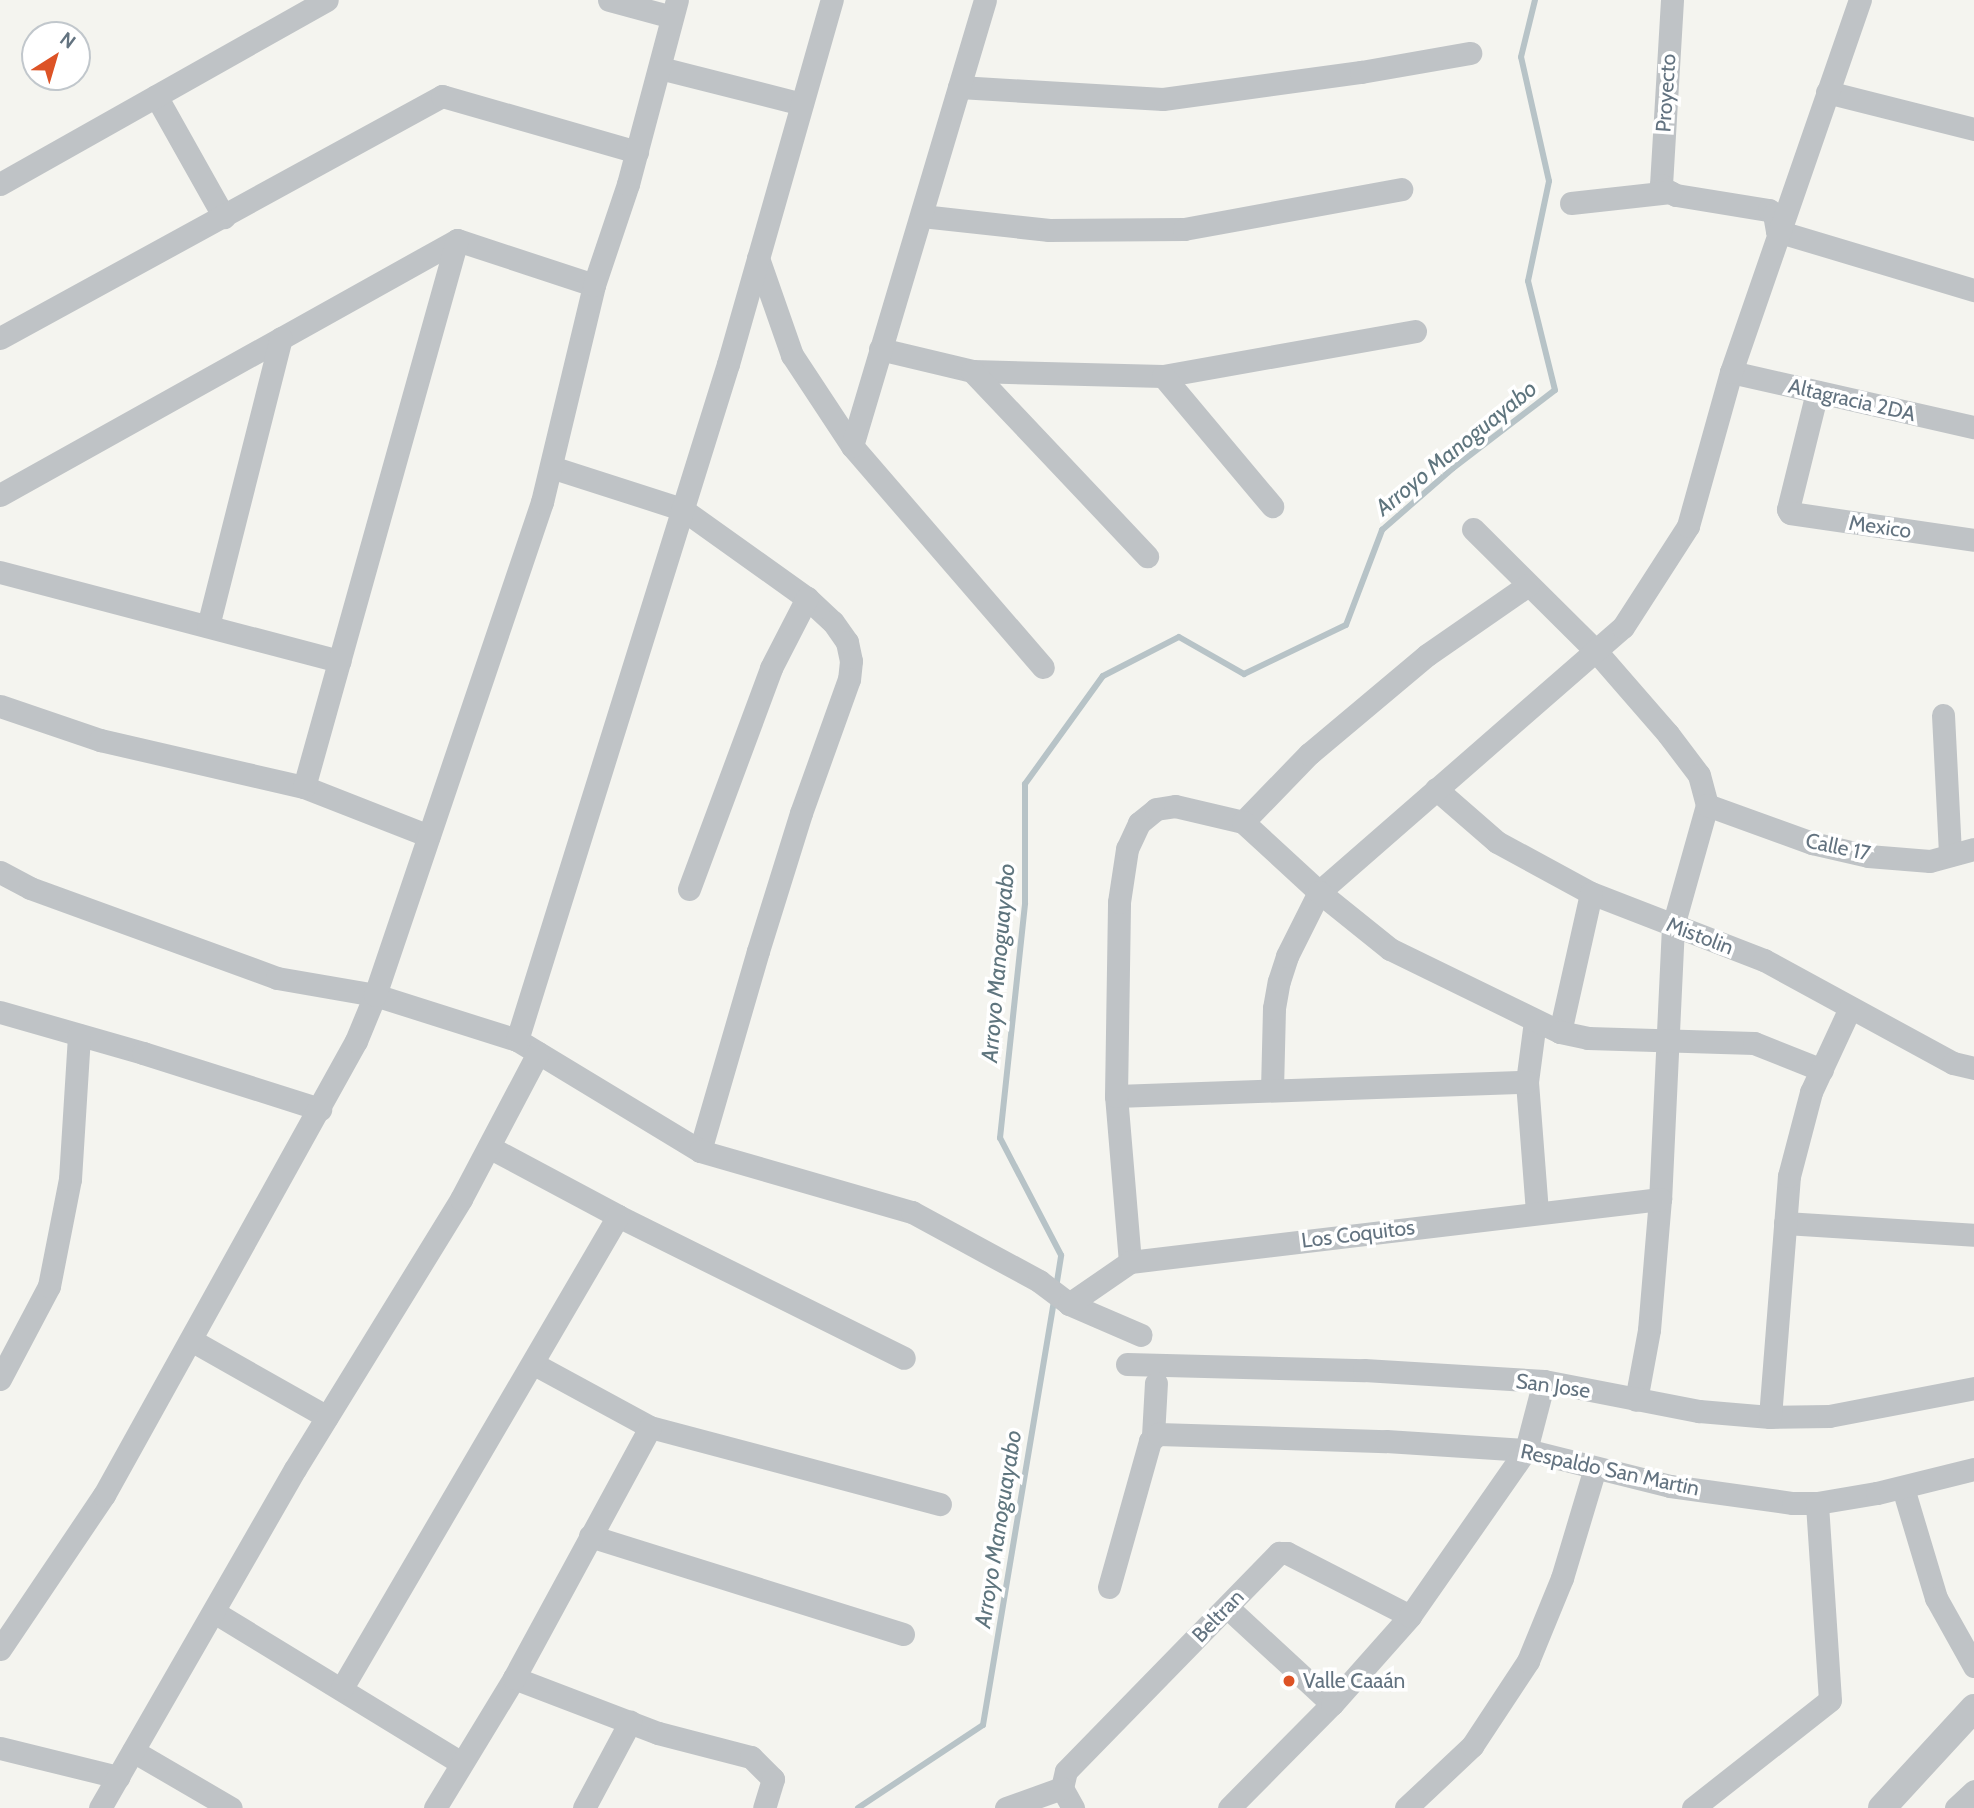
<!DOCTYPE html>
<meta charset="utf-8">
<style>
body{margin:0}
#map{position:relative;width:1974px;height:1808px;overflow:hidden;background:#f4f4ef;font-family:Cabin,sans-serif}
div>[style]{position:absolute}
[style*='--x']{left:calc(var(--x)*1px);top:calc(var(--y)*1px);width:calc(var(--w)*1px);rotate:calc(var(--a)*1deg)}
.stream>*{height:6px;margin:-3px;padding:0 3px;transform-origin:3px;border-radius:3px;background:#b7c3c7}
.minor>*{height:23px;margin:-11.5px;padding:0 11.5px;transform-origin:11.5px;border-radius:11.5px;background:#bfc3c6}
.tertiary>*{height:28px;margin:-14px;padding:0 14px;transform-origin:14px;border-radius:14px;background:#bfc3c6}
.dots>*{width:19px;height:19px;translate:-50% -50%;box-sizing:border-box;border:4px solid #fff;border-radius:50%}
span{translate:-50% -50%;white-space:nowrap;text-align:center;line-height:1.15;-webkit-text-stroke:7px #fff;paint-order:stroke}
.street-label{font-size:21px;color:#637380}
.poi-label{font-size:21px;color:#637380}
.left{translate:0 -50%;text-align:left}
.water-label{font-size:23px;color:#5f757e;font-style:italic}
.north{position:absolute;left:21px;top:21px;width:70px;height:70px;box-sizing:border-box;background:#fff;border:2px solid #c1c7cc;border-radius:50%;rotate:37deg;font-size:19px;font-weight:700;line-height:28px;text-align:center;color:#637380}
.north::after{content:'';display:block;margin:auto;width:24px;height:32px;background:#dd5326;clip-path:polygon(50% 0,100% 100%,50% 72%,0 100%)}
</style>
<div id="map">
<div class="stream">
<i style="--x:1056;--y:1288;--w:33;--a:-81"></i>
<i style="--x:1061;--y:1255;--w:132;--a:-117.5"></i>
<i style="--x:1000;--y:1138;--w:236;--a:-83.9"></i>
<i style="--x:1025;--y:903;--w:119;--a:-90"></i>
<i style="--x:1025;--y:784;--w:133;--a:-54.2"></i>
<i style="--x:1103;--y:676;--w:85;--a:-27.2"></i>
<i style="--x:1179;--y:637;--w:75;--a:29.6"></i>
<i style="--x:1244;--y:674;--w:113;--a:-25.7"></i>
<i style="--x:1346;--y:625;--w:102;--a:-69.2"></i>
<i style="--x:1382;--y:530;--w:94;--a:-41.1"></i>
<i style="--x:1453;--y:468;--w:128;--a:-37.4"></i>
<i style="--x:1555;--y:390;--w:112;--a:-103.9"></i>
<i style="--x:1528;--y:281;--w:102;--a:-78.1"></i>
<i style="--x:1549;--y:181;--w:127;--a:-102.7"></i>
<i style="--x:1521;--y:57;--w:59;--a:-76.2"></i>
<i style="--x:858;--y:1808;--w:150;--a:-33.6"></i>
<i style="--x:983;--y:1725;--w:432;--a:-80.5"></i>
</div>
<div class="minor">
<i style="--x:609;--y:0;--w:65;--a:15.1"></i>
<i style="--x:1672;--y:0;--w:185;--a:93.4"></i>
<i style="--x:1661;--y:185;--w:5;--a:53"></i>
<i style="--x:1664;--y:189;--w:13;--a:27"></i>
<i style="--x:1676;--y:195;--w:94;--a:9.2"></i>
<i style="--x:1769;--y:210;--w:6;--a:39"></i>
<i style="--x:1774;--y:214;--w:17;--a:80"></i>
<i style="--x:1777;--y:231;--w:206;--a:16.7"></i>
<i style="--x:660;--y:68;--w:146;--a:14.2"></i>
<i style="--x:959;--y:87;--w:204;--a:3.4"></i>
<i style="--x:1163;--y:99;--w:200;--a:-7.8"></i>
<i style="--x:1361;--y:72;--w:111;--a:-9.9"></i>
<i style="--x:1827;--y:92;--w:152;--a:14.1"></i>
<i style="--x:156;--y:96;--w:139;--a:60.7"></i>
<i style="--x:0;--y:184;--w:375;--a:-29.4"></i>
<i style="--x:1571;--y:203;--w:100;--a:-6.3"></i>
<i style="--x:922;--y:216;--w:128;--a:6.3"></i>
<i style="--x:1049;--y:230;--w:135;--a:-0.4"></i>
<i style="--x:1184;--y:229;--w:221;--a:-10.4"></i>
<i style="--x:758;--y:258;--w:103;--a:70.7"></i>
<i style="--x:792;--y:355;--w:109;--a:56.6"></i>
<i style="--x:852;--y:446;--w:292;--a:49.2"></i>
<i style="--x:0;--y:338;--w:504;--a:-28.7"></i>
<i style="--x:442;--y:96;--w:203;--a:16"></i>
<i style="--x:880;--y:349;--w:95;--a:13.4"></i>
<i style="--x:972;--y:371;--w:191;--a:1.5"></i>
<i style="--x:1163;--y:376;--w:256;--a:-10.1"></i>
<i style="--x:972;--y:371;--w:255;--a:46.6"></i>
<i style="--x:1731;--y:372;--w:249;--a:12.8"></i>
<i style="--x:1163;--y:376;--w:170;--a:50"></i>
<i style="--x:1817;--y:392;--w:121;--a:103.9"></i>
<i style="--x:1788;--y:509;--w:4;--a:63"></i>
<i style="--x:1790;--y:513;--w:186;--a:8.3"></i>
<i style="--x:852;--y:446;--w:465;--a:-73.4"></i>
<i style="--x:551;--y:467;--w:138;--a:17.8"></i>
<i style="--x:682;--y:509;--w:153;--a:35.5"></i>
<i style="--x:807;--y:598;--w:35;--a:43"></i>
<i style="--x:833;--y:622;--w:24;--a:55"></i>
<i style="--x:847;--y:642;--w:19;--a:78"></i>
<i style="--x:851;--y:661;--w:18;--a:96"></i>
<i style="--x:849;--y:679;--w:142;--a:109.7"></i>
<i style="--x:801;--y:813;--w:145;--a:107.3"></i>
<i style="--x:758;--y:951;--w:208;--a:106.2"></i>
<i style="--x:0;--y:495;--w:523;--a:-29.16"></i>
<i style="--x:457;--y:240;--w:144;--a:18.2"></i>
<i style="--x:1473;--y:529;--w:172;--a:44.8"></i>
<i style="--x:1595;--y:650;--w:111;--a:49"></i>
<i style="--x:1668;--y:734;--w:51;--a:52.9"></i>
<i style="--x:1699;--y:775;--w:31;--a:75"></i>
<i style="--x:1707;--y:805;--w:126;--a:105.7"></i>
<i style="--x:1673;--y:926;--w:273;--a:92.7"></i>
<i style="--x:1660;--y:1199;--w:131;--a:94.8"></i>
<i style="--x:1649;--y:1330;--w:71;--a:100.5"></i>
<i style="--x:0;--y:572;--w:351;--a:14.7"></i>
<i style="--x:208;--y:626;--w:297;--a:-75.8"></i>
<i style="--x:0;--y:706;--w:106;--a:18.8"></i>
<i style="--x:100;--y:740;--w:209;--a:13"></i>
<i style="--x:304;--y:787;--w:134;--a:21.4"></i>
<i style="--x:1943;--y:715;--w:140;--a:87.1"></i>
<i style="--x:304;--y:787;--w:568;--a:-74.37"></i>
<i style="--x:1436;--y:789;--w:81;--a:41"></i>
<i style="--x:1497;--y:842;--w:107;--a:28.5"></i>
<i style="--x:1591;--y:893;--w:186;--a:21.2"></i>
<i style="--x:1764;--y:960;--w:215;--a:28.6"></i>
<i style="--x:1953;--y:1063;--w:22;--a:13"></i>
<i style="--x:1707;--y:805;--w:112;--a:19.9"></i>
<i style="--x:1812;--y:843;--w:57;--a:13.1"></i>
<i style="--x:1868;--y:856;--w:62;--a:4.6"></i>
<i style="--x:1930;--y:861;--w:46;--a:-15.3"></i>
<i style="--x:1243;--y:822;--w:95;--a:-45.9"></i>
<i style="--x:1309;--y:754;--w:154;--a:-40"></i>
<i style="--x:1427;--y:655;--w:123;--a:-34.7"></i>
<i style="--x:0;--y:872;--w:34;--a:28"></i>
<i style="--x:30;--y:888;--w:263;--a:20"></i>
<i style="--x:277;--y:978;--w:99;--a:9.8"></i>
<i style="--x:375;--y:995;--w:149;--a:17.6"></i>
<i style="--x:517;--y:1040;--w:214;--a:31.2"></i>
<i style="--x:700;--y:1151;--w:221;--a:16.1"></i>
<i style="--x:912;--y:1212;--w:145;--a:28.5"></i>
<i style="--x:1039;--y:1281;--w:38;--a:37"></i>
<i style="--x:1069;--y:1304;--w:78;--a:23.3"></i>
<i style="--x:689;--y:889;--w:236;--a:-69.6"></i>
<i style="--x:771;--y:668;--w:79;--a:-62.8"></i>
<i style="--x:0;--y:1012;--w:149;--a:16"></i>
<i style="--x:143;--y:1053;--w:186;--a:17.6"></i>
<i style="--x:1535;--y:1021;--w:62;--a:97.5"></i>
<i style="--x:1527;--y:1082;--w:130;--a:85.6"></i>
<i style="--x:1560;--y:1032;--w:142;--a:-77.4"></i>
<i style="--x:517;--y:1040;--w:708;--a:-72.67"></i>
<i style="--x:728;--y:364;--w:379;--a:-74.1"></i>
<i style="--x:1272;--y:1090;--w:82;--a:-88.6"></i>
<i style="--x:1274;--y:1008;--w:27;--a:-80"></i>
<i style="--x:1279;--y:981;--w:26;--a:-72"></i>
<i style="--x:1287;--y:956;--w:72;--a:-63.4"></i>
<i style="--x:1319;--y:892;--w:403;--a:-41.1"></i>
<i style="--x:1623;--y:627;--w:120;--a:-57.2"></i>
<i style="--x:1688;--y:526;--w:160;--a:-74.4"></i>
<i style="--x:1731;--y:372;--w:394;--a:-70.9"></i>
<i style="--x:1116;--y:1096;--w:411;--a:-2"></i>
<i style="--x:489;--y:1147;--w:146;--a:28.1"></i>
<i style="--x:618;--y:1216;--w:319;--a:26.4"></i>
<i style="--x:1785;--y:1223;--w:189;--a:3.6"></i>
<i style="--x:1130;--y:1262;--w:167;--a:-94.8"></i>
<i style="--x:1116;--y:1096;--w:194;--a:-89.1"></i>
<i style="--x:1119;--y:902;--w:54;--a:-81.4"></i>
<i style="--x:1127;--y:849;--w:29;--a:-65"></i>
<i style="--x:1139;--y:823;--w:22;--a:-39"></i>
<i style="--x:1156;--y:809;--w:19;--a:-9"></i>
<i style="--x:1175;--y:806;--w:70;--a:13.2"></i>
<i style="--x:1243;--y:822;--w:103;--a:42.6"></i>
<i style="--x:1319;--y:892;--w:91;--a:38.8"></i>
<i style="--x:1390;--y:949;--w:189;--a:26"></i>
<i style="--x:1560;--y:1032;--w:29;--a:12"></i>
<i style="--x:1588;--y:1038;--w:166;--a:1.7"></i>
<i style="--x:1754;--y:1043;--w:73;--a:21.7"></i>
<i style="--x:1069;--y:1304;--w:74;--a:-34.5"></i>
<i style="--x:1130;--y:1262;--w:534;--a:-6.78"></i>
<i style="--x:191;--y:1340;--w:156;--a:29.5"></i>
<i style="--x:534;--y:1364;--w:132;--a:28.5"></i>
<i style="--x:650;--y:1427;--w:300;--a:14.9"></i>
<i style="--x:1127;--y:1364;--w:237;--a:1.5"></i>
<i style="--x:1364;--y:1370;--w:180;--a:3.5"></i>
<i style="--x:1544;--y:1381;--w:158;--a:11"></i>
<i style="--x:1699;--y:1411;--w:71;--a:4.8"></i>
<i style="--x:1770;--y:1417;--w:59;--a:-1"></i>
<i style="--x:1829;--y:1416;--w:148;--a:-10.9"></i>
<i style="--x:0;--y:1379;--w:105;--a:-62.2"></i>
<i style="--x:49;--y:1286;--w:109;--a:-78.9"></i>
<i style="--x:70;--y:1179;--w:144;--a:-86.4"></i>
<i style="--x:1770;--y:1417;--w:242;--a:-85.5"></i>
<i style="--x:1789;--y:1176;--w:87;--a:-75.3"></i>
<i style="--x:1811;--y:1092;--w:93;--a:-65.1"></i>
<i style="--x:1153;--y:1436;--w:53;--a:-86.8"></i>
<i style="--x:1903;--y:1488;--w:115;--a:73.3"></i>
<i style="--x:1936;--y:1598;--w:78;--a:60.8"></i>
<i style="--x:590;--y:1536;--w:328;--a:17.4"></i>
<i style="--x:1109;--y:1587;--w:152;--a:-74.3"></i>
<i style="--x:1150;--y:1441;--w:11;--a:-41"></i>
<i style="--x:1158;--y:1434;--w:228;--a:1.8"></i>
<i style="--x:1386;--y:1441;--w:140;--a:3.7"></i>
<i style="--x:1526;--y:1450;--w:148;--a:14"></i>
<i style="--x:1670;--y:1486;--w:124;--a:7.9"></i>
<i style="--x:1793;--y:1503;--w:24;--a:0"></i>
<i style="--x:1817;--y:1503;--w:61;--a:-9.5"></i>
<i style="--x:1877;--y:1493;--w:100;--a:-13.9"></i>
<i style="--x:1227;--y:1607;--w:143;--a:42.7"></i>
<i style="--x:214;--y:1612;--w:289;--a:31.4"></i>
<i style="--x:0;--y:1649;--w:186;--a:-56"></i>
<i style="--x:104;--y:1495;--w:519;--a:-60.97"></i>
<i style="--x:356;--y:1041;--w:50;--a:-67.6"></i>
<i style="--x:375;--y:995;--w:521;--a:-71.29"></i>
<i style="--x:542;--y:502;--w:223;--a:-76.5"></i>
<i style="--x:594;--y:285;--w:107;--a:-71.4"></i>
<i style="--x:628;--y:184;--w:190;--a:-75.1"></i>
<i style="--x:514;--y:1678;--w:154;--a:20.9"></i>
<i style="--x:658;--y:1733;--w:96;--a:14.5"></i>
<i style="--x:751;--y:1757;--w:31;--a:45"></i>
<i style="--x:773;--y:1779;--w:30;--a:107"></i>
<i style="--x:342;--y:1688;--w:547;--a:-59.68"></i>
<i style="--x:0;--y:1748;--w:122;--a:13.8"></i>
<i style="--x:133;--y:1751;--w:113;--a:30.2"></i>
<i style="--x:1062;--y:1788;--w:17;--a:-77"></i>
<i style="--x:1066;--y:1771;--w:305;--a:-45.7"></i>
<i style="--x:1279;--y:1553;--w:8;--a:0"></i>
<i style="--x:1287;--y:1553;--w:138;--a:27.1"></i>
<i style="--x:1062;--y:1788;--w:23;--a:61"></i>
<i style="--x:100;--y:1808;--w:391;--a:-60.1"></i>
<i style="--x:295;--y:1469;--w:317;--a:-58.4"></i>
<i style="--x:461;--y:1199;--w:165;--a:-62.2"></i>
<i style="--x:435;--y:1808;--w:152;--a:-58.7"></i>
<i style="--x:514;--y:1678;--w:285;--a:-61.5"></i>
<i style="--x:584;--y:1808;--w:98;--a:-61.9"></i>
<i style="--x:1006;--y:1808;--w:59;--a:-19.7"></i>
<i style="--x:1229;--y:1808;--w:146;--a:-45.3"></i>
<i style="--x:1332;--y:1704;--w:118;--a:-48.4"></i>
<i style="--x:1410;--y:1616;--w:203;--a:-55.1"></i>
<i style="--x:1526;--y:1450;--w:71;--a:-75.4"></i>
<i style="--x:1406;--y:1808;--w:91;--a:-43.2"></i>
<i style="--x:1472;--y:1746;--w:102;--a:-56.6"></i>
<i style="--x:1528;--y:1661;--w:90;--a:-67.7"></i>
<i style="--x:1562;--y:1578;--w:115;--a:-73.3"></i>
<i style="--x:1693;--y:1808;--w:174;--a:-38.2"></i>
<i style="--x:1830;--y:1700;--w:197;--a:-93.8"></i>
<i style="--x:1956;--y:1808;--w:25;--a:-43"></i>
</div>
<div class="tertiary">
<i style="--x:1882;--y:1808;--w:136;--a:-47.4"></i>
</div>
<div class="dots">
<i style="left:1289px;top:1681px;background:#dd5326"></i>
</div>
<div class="street-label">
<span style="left:1666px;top:93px;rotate:-86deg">Proyecto</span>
<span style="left:1852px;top:400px;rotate:13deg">Altagracia 2DA</span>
<span style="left:1880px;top:527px;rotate:8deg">Mexico</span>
<span style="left:1838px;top:847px;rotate:12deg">Calle 17</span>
<span style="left:1700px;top:936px;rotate:21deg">Mistolin</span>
<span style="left:1358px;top:1234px;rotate:-7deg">Los Coquitos</span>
<span style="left:1553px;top:1386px;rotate:8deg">San Jose</span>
<span style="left:1610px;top:1470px;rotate:12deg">Respaldo San Martin</span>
<span style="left:1218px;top:1616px;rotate:-46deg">Beltran</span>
</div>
<div class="poi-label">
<span class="left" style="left:1303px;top:1681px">Valle Caaán</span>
</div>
<div class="water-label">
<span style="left:1456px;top:448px;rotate:-39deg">Arroyo Manoguayabo</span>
<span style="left:998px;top:963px;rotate:-85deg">Arroyo Manoguayabo</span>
<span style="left:998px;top:1529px;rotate:-81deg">Arroyo Manoguayabo</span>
</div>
<div class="north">N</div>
</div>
